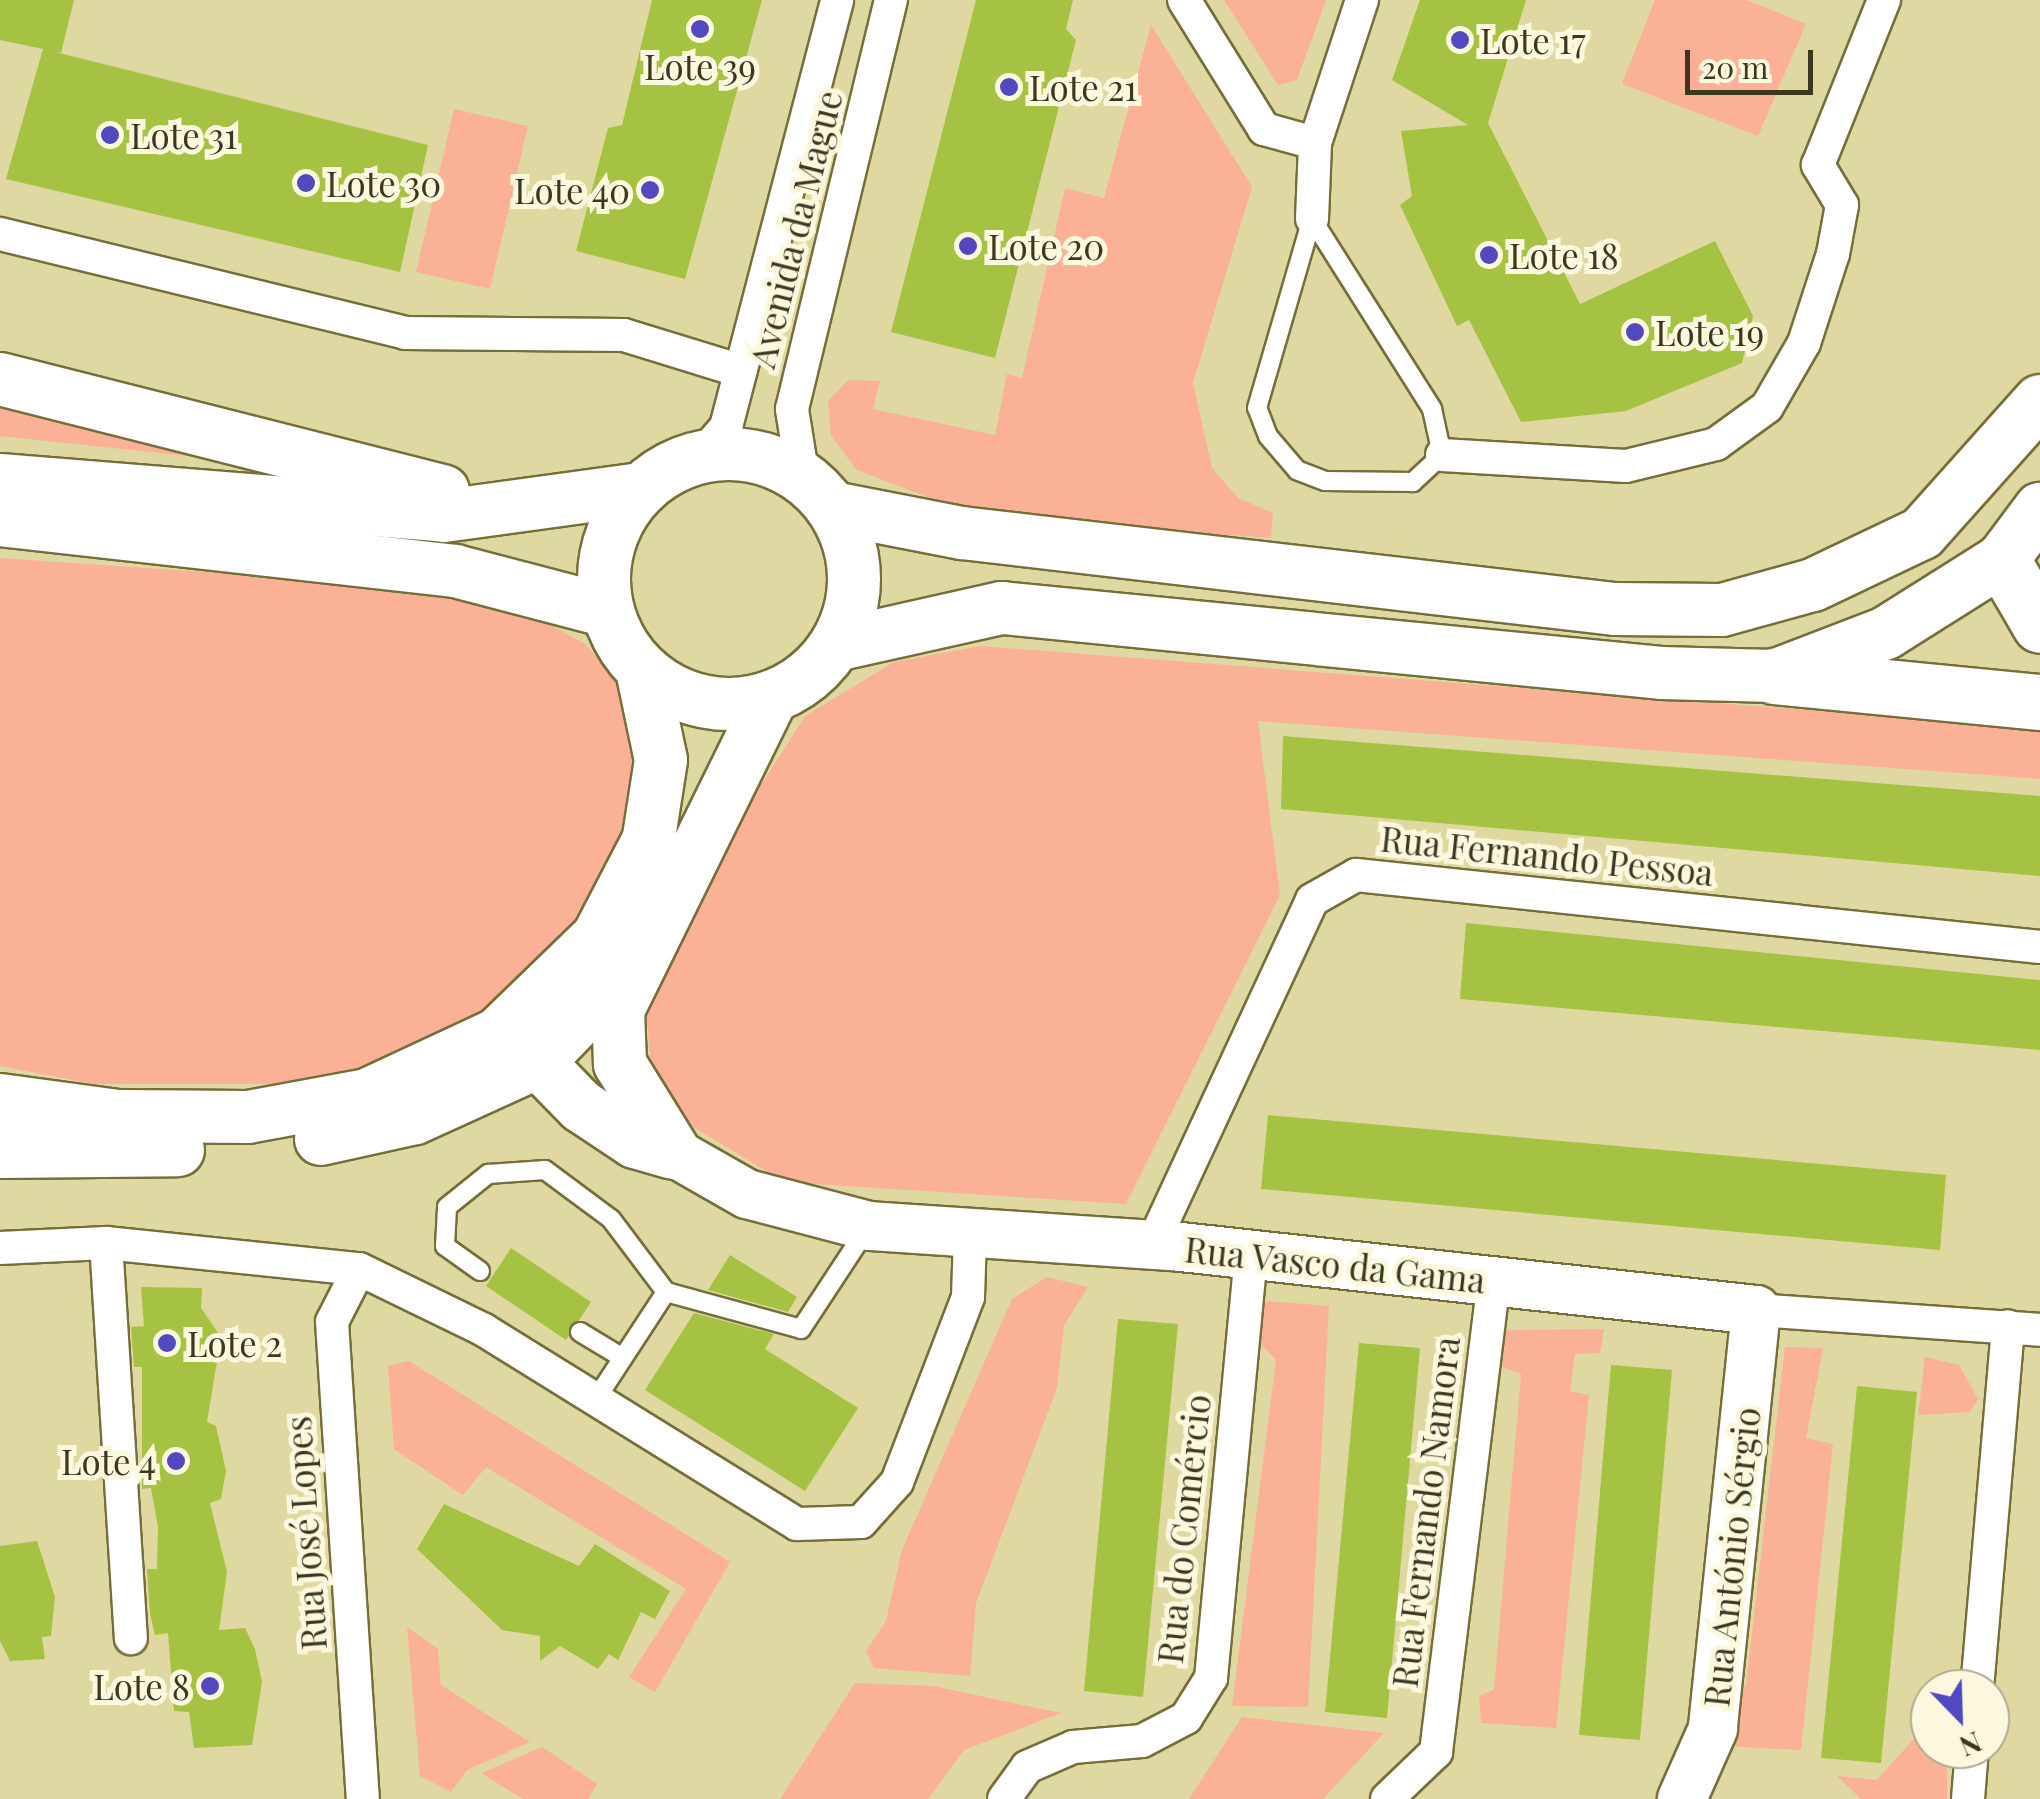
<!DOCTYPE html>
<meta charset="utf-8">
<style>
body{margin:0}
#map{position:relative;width:2040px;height:1799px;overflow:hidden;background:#e0d8a1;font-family:"Playfair Display",serif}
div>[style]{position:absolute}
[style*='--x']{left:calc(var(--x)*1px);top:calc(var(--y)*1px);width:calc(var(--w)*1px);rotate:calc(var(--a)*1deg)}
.green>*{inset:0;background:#fab196}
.building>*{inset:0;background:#a6c243}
.roads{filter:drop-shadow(2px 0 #766e3a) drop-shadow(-2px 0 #766e3a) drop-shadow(0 2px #766e3a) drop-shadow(0 -2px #766e3a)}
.service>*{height:18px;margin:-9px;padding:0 9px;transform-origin:9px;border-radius:9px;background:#fff}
.minor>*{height:32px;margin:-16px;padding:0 16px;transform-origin:16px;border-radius:16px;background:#fff}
.secondary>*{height:48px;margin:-24px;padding:0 24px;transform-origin:24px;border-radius:24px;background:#fff}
.primary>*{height:52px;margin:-26px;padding:0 26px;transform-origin:26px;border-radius:26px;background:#fff}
.primary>.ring{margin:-26px;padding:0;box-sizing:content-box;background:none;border:52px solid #fff;border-radius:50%}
.motorway>*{height:55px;margin:-27.5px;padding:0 27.5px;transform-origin:27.5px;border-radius:27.5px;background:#fff}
.dots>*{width:28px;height:28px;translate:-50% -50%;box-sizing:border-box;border:5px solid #fcf8dd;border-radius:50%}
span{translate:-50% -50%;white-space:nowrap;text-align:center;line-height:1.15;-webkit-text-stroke:10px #fcf8dd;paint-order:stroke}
.poi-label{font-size:35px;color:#3b3822}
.left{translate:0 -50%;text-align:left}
.right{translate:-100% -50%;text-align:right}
.street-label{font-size:35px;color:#3b3822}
.north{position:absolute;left:1910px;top:1669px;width:100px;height:100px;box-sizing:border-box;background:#fcf8dd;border:2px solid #afab92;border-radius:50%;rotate:157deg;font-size:28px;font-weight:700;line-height:40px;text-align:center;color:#3b3822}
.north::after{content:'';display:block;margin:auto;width:35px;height:45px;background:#5248bf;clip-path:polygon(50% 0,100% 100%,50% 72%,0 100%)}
.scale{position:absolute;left:1685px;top:50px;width:128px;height:45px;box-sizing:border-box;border:5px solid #3b3822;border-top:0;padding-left:12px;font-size:30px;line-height:35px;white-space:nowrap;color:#3b3822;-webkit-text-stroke:8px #fcf8dd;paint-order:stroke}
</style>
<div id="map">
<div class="green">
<i style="clip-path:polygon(1224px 0,1326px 0,1297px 80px,1278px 85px)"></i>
<i style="clip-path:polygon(1655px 0,1747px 0,1806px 24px,1758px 136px,1622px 84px)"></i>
<i style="clip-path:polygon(1151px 25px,1252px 187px,1193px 383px,1212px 468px,1238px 498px,1273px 513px,1271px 538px,979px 517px,857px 470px,831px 436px,828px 401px,848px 380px,880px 381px,873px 409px,995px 435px,1007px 374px,1022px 378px,1065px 188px,1104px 198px)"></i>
<i style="clip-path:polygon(454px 109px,528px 126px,490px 289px,416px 272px)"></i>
<i style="clip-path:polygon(0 403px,236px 461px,0 436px)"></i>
<i style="clip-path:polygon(0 558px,408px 586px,520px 608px,585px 644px,635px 699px,642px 774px,619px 860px,576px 937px,493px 1008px,398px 1060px,319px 1084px,93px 1084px,0 1066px)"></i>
<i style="clip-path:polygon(980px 646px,2040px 728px,2040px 779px,1258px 721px,1280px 895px,1126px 1204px,784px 1182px,672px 1114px,651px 1066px,646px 1008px,747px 807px,805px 716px,894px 662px)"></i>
<i style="clip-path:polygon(1047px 1277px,1088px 1287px,1064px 1325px,1057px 1388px,976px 1603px,970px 1676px,874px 1668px,866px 1651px,886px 1621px,902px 1550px,1012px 1299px)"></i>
<i style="clip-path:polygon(1268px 1301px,1329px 1306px,1308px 1707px,1232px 1706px,1276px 1360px,1261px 1344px,1258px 1309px)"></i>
<i style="clip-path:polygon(1604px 1329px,1600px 1353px,1575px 1354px,1570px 1391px,1589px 1395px,1556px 1728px,1481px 1723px,1479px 1696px,1494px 1690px,1521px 1374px,1502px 1367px,1505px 1330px)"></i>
<i style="clip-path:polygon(1785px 1347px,1823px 1348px,1806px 1438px,1833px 1444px,1801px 1750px,1726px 1746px,1728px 1704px,1746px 1685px)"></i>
<i style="clip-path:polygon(1925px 1357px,1959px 1365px,1978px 1399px,1970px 1412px,1918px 1415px)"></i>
<i style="clip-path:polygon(409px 1361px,730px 1562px,655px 1692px,629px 1677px,686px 1589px,486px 1467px,463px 1495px,394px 1449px,388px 1366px)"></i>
<i style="clip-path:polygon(407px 1627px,438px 1649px,441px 1685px,530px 1742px,467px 1770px,451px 1792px,420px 1776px)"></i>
<i style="clip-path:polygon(855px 1683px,933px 1686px,1061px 1713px,964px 1750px,928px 1799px,780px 1799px)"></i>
<i style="clip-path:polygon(1242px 1717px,1384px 1733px,1323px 1799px,1189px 1799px)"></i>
<i style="clip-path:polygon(1919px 1733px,1930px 1749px,1947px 1752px,1947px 1799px,1861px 1799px,1837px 1776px,1877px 1780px)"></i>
<i style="clip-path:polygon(542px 1747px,597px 1784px,588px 1799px,523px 1799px,481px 1773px)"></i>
</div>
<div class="building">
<i style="clip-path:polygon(0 0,74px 0,61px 53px,51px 51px,428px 145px,400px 272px,6px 179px,43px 49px,0 40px)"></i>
<i style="clip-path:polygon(652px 0,762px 0,685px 279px,576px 251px,608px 128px,622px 125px)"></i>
<i style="clip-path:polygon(976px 0,1073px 0,1066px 29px,1076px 40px,995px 358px,891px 332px)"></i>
<i style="clip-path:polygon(1420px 0,1526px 0,1488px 123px,1580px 304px,1715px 241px,1753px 316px,1742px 363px,1626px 411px,1521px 422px,1469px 320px,1457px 326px,1400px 205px,1412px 196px,1401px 131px,1468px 125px,1392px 80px)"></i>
<i style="clip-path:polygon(1283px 736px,2040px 796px,2040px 876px,1281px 809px)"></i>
<i style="clip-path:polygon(1466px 923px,2040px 980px,2040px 1050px,1460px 999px)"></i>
<i style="clip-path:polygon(1268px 1115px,1946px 1175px,1940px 1250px,1261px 1189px)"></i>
<i style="clip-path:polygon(511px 1248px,591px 1302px,566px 1340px,486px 1286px)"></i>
<i style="clip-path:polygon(730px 1255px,797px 1297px,788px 1312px,708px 1290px)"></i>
<i style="clip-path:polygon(141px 1287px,202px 1288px,201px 1308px,221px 1337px,207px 1422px,216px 1426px,226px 1471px,221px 1499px,210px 1503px,227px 1572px,219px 1630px,245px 1628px,255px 1649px,262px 1682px,252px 1745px,194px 1748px,189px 1712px,174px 1711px,168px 1633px,155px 1635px,150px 1614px,147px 1569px,157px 1569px,158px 1527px,151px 1488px,142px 1489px,142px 1367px,134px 1367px,131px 1327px,144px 1326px)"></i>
<i style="clip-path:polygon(694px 1313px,774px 1334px,765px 1349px,858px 1408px,805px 1491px,645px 1390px)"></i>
<i style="clip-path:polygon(1118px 1319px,1178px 1324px,1143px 1697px,1084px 1691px)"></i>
<i style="clip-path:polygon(1359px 1343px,1420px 1348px,1387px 1718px,1325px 1712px)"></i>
<i style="clip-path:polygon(1611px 1365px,1672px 1370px,1640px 1740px,1579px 1735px)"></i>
<i style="clip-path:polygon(1857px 1386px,1917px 1392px,1881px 1763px,1821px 1758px)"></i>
<i style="clip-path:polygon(444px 1504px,579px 1566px,595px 1544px,670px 1591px,655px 1619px,641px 1612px,618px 1660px,609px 1654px,598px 1669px,560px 1646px,540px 1661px,540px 1636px,502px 1630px,417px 1549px)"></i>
<i style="clip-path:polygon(37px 1541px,55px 1597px,51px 1636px,42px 1637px,45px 1659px,10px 1661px,0 1641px,0 1546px)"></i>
</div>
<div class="roads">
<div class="service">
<i style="--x:1312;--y:219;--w:225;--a:57.7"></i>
<i style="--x:1432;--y:409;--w:47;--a:77.7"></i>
<i style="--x:1442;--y:455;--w:40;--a:137"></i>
<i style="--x:1413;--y:482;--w:88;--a:-179.3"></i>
<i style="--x:1325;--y:481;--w:30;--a:-159"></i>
<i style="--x:1297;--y:470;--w:45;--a:-130.5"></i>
<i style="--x:1268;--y:436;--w:30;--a:-111"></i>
<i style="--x:1257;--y:408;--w:197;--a:-73.8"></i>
<i style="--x:480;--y:1271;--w:43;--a:-144.5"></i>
<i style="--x:445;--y:1246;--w:39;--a:-87"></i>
<i style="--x:447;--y:1207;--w:53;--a:-38.8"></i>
<i style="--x:488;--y:1174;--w:57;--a:-4"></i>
<i style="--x:545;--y:1170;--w:82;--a:36.6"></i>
<i style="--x:611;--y:1219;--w:91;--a:53"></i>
<i style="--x:580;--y:1332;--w:50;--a:31.2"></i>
<i style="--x:596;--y:1399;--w:128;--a:-56.8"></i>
<i style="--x:666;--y:1292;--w:140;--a:15.3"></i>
<i style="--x:801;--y:1329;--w:122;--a:-56.7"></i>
</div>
<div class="minor">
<i style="--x:1184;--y:0;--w:152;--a:58.2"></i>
<i style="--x:1264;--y:129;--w:53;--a:15.4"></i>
<i style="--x:1312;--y:219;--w:76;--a:-87.7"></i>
<i style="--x:1315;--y:143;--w:151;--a:-71.8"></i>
<i style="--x:0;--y:234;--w:417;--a:13.7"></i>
<i style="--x:405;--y:333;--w:219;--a:0.5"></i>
<i style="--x:624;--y:335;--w:122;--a:17.1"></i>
<i style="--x:1442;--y:455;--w:184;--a:3.4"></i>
<i style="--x:1626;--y:466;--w:93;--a:-13.7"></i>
<i style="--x:1716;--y:444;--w:63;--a:-36"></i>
<i style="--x:1767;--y:407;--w:74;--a:-60"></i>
<i style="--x:1804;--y:343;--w:94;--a:-72"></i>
<i style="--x:1833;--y:254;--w:50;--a:-79.6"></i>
<i style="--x:1842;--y:205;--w:47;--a:-121"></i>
<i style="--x:1818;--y:165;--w:178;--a:-68.2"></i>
<i style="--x:700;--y:457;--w:40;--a:-49"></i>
<i style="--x:726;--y:427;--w:441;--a:-75.4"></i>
<i style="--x:803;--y:478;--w:70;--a:-99.1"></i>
<i style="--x:792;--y:409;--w:421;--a:-76.4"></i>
<i style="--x:106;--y:1243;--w:396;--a:86.4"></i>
<i style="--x:1152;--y:1245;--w:380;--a:-65.1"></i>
<i style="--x:1312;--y:900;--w:51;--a:-29.6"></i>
<i style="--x:1356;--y:875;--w:688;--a:6.01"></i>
<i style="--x:0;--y:1248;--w:106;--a:-2.7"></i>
<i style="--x:106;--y:1243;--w:254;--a:5.9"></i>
<i style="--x:359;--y:1269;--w:139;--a:26"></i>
<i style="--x:484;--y:1330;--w:368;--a:31.8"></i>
<i style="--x:797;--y:1524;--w:64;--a:-1.8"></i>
<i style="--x:861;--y:1522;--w:54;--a:-48"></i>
<i style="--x:897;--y:1482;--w:198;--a:-69"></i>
<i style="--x:968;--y:1297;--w:61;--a:-88.1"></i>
<i style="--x:359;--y:1269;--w:59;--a:117"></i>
<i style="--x:332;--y:1322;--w:478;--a:86.3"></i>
<i style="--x:1756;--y:1310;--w:285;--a:4"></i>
<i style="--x:1977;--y:1689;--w:364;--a:-85.1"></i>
<i style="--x:1004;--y:1799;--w:39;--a:-54"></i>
<i style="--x:1027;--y:1767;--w:50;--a:-23.5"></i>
<i style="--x:1073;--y:1747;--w:69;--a:-5"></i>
<i style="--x:1142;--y:1741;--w:50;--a:-27.6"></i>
<i style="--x:1186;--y:1718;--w:47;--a:-58"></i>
<i style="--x:1211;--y:1678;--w:425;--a:-84.6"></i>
<i style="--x:1387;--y:1799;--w:68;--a:-43.8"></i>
<i style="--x:1436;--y:1752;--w:475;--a:-83"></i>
<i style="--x:1968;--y:1799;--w:50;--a:-85.4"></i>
</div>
<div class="secondary">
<i style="--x:675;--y:1153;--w:83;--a:29.7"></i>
<i style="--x:747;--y:1194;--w:126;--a:14.7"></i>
<i style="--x:869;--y:1226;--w:304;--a:3.8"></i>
<i style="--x:1172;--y:1246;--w:587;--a:6.25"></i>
<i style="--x:1756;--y:1310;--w:421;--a:95.9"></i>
<i style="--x:1713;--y:1729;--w:77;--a:113.9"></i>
</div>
<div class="primary">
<i style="--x:0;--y:379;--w:457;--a:14.2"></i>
<i class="ring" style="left:604px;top:454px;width:198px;height:198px"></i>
<i style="--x:0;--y:480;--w:445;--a:4.6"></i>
<i style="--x:444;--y:516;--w:200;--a:-7.8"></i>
<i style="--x:833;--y:508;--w:131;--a:11"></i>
<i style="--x:962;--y:533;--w:657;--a:6.64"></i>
<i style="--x:1615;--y:609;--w:107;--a:0.5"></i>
<i style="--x:1722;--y:610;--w:94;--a:-15.4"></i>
<i style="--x:1813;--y:585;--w:121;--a:-25.5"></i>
<i style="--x:1922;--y:533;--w:177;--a:-48.2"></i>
<i style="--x:0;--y:520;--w:458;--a:6.4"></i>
<i style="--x:455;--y:571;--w:157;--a:14.7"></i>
<i style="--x:836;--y:645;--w:170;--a:-12.6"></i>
<i style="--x:1002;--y:608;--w:662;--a:5.63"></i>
<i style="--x:1661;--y:673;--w:113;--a:1.5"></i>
<i style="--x:1774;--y:676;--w:120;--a:-21"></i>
<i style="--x:1886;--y:633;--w:137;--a:-32.2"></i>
<i style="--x:2002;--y:560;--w:64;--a:-53.3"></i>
<i style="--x:642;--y:670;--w:92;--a:78.1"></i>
<i style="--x:661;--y:760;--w:110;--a:98.9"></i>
<i style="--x:538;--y:1062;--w:62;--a:45.7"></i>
<i style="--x:581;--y:1106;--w:65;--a:33.7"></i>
<i style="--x:635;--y:1142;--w:37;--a:16"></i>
<i style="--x:0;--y:1100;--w:119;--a:7.7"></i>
<i style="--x:118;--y:1116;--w:130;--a:0.4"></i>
<i style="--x:248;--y:1117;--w:121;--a:-10.5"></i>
<i style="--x:367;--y:1095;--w:145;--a:-25"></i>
<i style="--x:498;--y:1034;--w:139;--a:-44.1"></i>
<i style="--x:598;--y:937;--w:113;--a:-62.5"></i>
<i style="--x:321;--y:1139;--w:96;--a:-12.6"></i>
<i style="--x:415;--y:1118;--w:135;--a:-24.5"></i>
<i style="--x:538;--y:1062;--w:155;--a:-45.8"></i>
<i style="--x:0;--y:1152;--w:178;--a:-0.6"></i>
<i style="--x:675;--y:1153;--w:105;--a:-121.7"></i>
<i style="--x:620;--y:1064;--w:54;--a:-92.1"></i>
<i style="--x:618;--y:1010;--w:349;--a:-63.8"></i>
</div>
<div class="motorway">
<i style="--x:2002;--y:560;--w:75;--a:59.7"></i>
<i style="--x:1774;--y:676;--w:267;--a:5.6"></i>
</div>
</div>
<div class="dots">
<i style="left:700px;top:29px;background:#5248bf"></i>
<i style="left:1460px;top:40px;background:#5248bf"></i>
<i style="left:1009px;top:87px;background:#5248bf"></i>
<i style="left:110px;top:135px;background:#5248bf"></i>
<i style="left:306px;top:183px;background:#5248bf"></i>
<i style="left:650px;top:190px;background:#5248bf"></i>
<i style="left:968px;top:246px;background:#5248bf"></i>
<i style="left:1489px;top:255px;background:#5248bf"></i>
<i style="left:1635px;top:332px;background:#5248bf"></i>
<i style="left:167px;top:1343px;background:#5248bf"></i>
<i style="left:176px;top:1461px;background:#5248bf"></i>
<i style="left:210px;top:1686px;background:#5248bf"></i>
</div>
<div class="poi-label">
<span class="left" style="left:1480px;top:40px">Lote 17</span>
<span style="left:700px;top:66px">Lote 39</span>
<span class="left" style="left:1029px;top:87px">Lote 21</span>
<span class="left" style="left:130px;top:135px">Lote 31</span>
<span class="left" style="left:326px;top:183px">Lote 30</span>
<span class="right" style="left:630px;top:190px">Lote 40</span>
<span class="left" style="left:988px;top:246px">Lote 20</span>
<span class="left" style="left:1509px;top:255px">Lote 18</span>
<span class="left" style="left:1655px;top:332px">Lote 19</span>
<span class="left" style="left:187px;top:1343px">Lote 2</span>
<span class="right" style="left:156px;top:1461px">Lote 4</span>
<span class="right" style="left:190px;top:1686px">Lote 8</span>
</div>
<div class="street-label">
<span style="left:795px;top:229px;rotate:-76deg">Avenida da Mague</span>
<span style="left:1547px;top:855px;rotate:6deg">Rua Fernando Pessoa</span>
<span style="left:1335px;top:1264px;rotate:6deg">Rua Vasco da Gama</span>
<span style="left:1425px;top:1512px;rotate:-83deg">Rua Fernando Namora</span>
<span style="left:1183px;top:1529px;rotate:-84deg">Rua do Comércio</span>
<span style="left:305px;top:1533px;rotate:-94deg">Rua José Lopes</span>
<span style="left:1731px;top:1557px;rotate:-84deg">Rua António Sérgio</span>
</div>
<div class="north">N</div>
<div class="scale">20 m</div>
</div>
